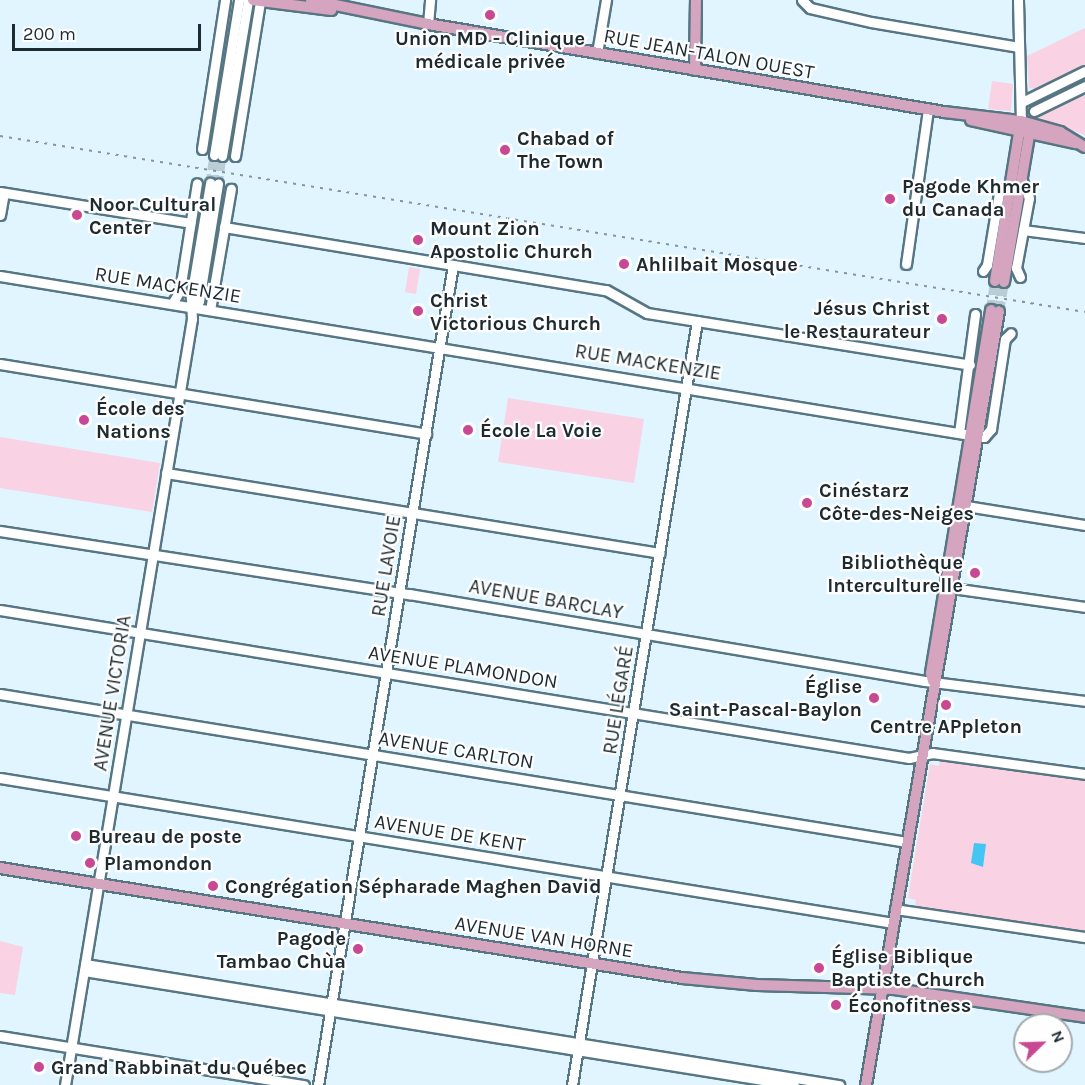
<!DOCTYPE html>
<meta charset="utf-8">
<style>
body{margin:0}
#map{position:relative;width:1085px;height:1085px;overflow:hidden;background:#e0f5ff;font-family:Karla,sans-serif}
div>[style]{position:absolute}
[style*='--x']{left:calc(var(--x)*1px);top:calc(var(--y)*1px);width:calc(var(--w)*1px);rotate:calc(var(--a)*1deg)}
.green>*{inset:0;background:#f9d2e4}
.water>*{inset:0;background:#43c6f4}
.minor-tunnel>*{height:9px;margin-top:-4.5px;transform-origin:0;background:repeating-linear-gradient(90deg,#b9cdd6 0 9px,transparent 0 13.5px)}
.major-tunnel>*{height:10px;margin-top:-5px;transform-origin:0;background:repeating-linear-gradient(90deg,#b9cdd6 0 10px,transparent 0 15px)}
.roads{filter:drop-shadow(2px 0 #567684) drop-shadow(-2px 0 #567684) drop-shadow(0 2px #567684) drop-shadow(0 -2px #567684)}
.minor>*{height:9px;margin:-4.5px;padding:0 4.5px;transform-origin:4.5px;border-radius:4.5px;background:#fff}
.major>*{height:10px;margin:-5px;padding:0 5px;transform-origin:5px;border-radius:5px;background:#d5a4be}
.rail>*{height:2px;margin-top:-1px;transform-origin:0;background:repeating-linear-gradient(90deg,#83959d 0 3px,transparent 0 9px)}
.dots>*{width:16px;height:16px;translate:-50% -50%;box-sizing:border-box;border:3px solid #fefefe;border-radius:50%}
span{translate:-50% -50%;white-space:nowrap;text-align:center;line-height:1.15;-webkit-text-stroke:4.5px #fefefe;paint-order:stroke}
.poi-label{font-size:20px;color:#1d2b31;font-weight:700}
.left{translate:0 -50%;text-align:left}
.right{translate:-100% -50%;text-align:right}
.street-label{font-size:20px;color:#1d2b31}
.north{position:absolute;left:1013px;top:1013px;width:60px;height:60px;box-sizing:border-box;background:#fefefe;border:2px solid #a4aaac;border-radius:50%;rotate:67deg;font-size:16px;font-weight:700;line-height:24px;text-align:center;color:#1d2b31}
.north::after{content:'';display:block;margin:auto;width:21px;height:27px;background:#c84893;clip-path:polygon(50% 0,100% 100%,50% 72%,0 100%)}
.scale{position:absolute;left:12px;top:24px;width:189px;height:27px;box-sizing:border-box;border:3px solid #1d2b31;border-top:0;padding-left:8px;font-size:18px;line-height:21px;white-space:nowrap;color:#1d2b31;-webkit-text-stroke:4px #fefefe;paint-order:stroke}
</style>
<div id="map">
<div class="green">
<i style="clip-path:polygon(1085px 28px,1085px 65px,1035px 89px,1029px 88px,1027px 56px)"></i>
<i style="clip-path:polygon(1085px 75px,1085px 82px,1039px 104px,1037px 99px)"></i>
<i style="clip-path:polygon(992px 81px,1013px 84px,1011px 111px,988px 109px)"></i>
<i style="clip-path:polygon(1078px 95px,1085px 96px,1085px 135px,1039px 118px,1040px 113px)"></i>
<i style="clip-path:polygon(409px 267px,420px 269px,416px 294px,405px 292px)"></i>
<i style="clip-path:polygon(508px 398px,644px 419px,634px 483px,498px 462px)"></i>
<i style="clip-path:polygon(0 437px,160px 463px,152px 512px,0 488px)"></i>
<i style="clip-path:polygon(940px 758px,1085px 780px,1085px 932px,915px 908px,916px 900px,908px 898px,916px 848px,930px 764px,939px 766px)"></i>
<i style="clip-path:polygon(0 941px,23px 947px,15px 995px,0 993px)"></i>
</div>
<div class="water">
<i style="clip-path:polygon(974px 843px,986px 844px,983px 867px,971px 863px)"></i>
</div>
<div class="minor-tunnel">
<i style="--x:210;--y:183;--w:28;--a:-82"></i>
<i style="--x:218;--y:184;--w:28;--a:-82"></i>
</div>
<div class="major-tunnel">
<i style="--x:991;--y:310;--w:29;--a:-82"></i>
<i style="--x:999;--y:311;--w:29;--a:-80"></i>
</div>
<div class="roads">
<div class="minor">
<i style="--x:802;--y:0;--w:11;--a:45"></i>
<i style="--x:810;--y:8;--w:63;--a:12.9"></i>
<i style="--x:871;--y:22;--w:150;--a:9.6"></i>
<i style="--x:1018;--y:0;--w:121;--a:88.6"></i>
<i style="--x:428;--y:24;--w:24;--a:-85"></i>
<i style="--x:597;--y:53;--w:54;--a:-80.4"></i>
<i style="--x:1022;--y:102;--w:70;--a:-26.2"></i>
<i style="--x:1034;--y:111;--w:57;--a:-26.1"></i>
<i style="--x:202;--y:149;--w:151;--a:-81.2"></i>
<i style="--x:214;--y:155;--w:157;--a:-80.8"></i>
<i style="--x:222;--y:156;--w:158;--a:-80.5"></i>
<i style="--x:235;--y:156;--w:157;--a:-80.8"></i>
<i style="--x:0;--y:192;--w:193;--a:9.2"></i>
<i style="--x:0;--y:215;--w:22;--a:-80"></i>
<i style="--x:224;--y:227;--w:387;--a:9.4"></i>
<i style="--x:606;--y:290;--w:47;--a:29.3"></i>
<i style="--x:647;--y:313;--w:327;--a:9.1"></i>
<i style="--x:1023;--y:230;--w:63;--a:7.4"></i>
<i style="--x:906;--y:264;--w:156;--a:-81.9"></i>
<i style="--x:983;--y:271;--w:7;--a:-56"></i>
<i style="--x:987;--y:265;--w:73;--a:-80.5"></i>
<i style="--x:999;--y:193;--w:15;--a:-37"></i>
<i style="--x:0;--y:276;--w:983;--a:9.31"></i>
<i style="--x:1020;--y:277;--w:10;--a:-114"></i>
<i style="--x:1016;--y:268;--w:71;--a:-79.5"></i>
<i style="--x:1029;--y:198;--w:22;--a:-112"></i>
<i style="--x:172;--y:304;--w:16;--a:-60"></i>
<i style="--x:180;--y:290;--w:108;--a:-81"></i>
<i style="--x:194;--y:307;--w:8;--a:-50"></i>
<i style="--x:199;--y:301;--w:119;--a:-80.8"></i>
<i style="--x:210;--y:310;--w:123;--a:-80.2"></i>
<i style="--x:0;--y:364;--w:432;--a:9.3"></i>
<i style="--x:959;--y:433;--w:120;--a:-82.3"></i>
<i style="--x:978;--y:437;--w:6;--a:0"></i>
<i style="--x:984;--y:437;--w:11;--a:-49"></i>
<i style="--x:991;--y:429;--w:91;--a:-81.2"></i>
<i style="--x:1005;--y:339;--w:8;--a:-45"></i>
<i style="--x:166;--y:473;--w:500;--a:9.2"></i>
<i style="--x:960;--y:505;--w:127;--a:9.1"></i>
<i style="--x:0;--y:531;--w:414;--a:8.8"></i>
<i style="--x:409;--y:594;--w:523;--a:9.57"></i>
<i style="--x:925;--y:681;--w:161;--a:7.1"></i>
<i style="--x:945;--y:587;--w:141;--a:8.1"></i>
<i style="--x:0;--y:610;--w:921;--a:9.25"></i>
<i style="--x:909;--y:758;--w:24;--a:-12"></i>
<i style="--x:932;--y:753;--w:154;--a:7.8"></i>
<i style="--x:0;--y:694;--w:919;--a:9.27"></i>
<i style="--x:0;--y:778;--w:905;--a:9.22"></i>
<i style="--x:895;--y:909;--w:192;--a:8.4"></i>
<i style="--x:85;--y:964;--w:764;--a:9.12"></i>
<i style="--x:84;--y:971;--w:719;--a:9.12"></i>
<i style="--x:0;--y:1036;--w:308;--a:9.2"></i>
<i style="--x:65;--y:1085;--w:776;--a:-80.59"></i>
<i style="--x:192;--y:319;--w:22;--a:-93"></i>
<i style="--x:191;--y:297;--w:116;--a:-80.5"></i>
<i style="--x:318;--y:1085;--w:831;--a:-80.65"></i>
<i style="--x:572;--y:1085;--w:774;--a:-80.71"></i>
</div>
<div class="major">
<i style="--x:253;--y:0;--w:79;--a:7.3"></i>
<i style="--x:311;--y:0;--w:119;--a:11.6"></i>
<i style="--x:428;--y:24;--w:523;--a:9.68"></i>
<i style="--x:944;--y:112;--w:78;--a:6.7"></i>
<i style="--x:1021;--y:121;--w:41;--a:15.8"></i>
<i style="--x:1060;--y:132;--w:29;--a:31"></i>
<i style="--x:695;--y:70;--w:70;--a:-89.2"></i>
<i style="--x:971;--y:120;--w:107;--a:12.5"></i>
<i style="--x:995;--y:281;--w:162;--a:-80.8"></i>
<i style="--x:1004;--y:282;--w:160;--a:-80.3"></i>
<i style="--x:933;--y:681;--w:8;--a:-104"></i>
<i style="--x:931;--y:673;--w:368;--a:-80.6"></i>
<i style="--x:0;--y:868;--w:691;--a:9.16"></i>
<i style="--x:682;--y:978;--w:75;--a:5.3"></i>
<i style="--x:757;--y:985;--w:137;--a:1.7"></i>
<i style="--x:894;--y:989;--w:193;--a:8.3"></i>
<i style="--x:866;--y:1085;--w:785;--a:-80.25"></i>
</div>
</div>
<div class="rail">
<i style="--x:0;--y:136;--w:1099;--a:9.21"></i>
</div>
<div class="dots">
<i style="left:490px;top:15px;background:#c84893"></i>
<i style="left:505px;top:150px;background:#c84893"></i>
<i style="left:890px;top:199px;background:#c84893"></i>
<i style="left:77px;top:215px;background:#c84893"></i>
<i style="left:418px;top:240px;background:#c84893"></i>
<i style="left:624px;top:264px;background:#c84893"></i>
<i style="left:418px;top:311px;background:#c84893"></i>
<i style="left:942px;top:319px;background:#c84893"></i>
<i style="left:84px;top:420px;background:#c84893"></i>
<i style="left:468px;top:430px;background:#c84893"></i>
<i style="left:807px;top:503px;background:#c84893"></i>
<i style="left:975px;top:573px;background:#c84893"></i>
<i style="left:874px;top:698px;background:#c84893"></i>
<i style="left:946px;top:705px;background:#c84893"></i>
<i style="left:76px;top:836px;background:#c84893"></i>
<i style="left:90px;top:863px;background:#c84893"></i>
<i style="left:213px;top:886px;background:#c84893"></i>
<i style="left:358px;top:949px;background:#c84893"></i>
<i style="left:819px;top:968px;background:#c84893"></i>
<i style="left:836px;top:1005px;background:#c84893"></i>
<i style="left:39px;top:1067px;background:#c84893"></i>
</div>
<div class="poi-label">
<span style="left:490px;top:50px">Union MD - Clinique<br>médicale privée</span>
<span class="left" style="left:517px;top:150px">Chabad of<br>The Town</span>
<span class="left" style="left:902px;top:198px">Pagode Khmer<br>du Canada</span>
<span class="left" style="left:89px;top:216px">Noor Cultural<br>Center</span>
<span class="left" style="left:430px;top:240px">Mount Zion<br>Apostolic Church</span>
<span class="left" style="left:636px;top:264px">Ahlilbait Mosque</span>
<span class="left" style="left:430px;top:312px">Christ<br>Victorious Church</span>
<span class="right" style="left:930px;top:320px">Jésus Christ<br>le Restaurateur</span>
<span class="left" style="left:96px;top:420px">École des<br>Nations</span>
<span class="left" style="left:480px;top:430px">École La Voie</span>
<span class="left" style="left:819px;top:502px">Cinéstarz<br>Côte-des-Neiges</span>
<span class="right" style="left:963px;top:574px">Bibliothèque<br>Interculturelle</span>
<span class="right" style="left:862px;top:698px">Église<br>Saint-Pascal-Baylon</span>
<span style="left:946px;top:726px">Centre APpleton</span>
<span class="left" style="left:88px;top:836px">Bureau de poste</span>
<span class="left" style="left:104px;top:863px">Plamondon</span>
<span class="left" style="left:225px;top:886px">Congrégation Sépharade Maghen David</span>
<span class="right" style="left:346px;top:950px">Pagode<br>Tambao Chùa</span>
<span class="left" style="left:831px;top:968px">Église Biblique<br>Baptiste Church</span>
<span class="left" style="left:848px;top:1005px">Éconofitness</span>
<span class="left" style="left:51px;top:1067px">Grand Rabbinat du Québec</span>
</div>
<div class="street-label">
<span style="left:709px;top:54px;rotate:10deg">RUE JEAN-TALON OUEST</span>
<span style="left:168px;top:285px;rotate:9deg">RUE MACKENZIE</span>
<span style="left:648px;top:362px;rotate:9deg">RUE MACKENZIE</span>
<span style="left:386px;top:566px;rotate:-81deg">RUE LAVOIE</span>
<span style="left:546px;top:599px;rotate:10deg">AVENUE BARCLAY</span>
<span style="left:463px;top:667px;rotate:9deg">AVENUE PLAMONDON</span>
<span style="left:112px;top:693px;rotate:-81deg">AVENUE VICTORIA</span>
<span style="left:618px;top:700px;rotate:-81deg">RUE LÉGARÉ</span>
<span style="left:456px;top:750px;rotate:9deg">AVENUE CARLTON</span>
<span style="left:450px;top:833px;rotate:9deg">AVENUE DE KENT</span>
<span style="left:544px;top:937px;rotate:9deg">AVENUE VAN HORNE</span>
</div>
<div class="north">N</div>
<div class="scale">200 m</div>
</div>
